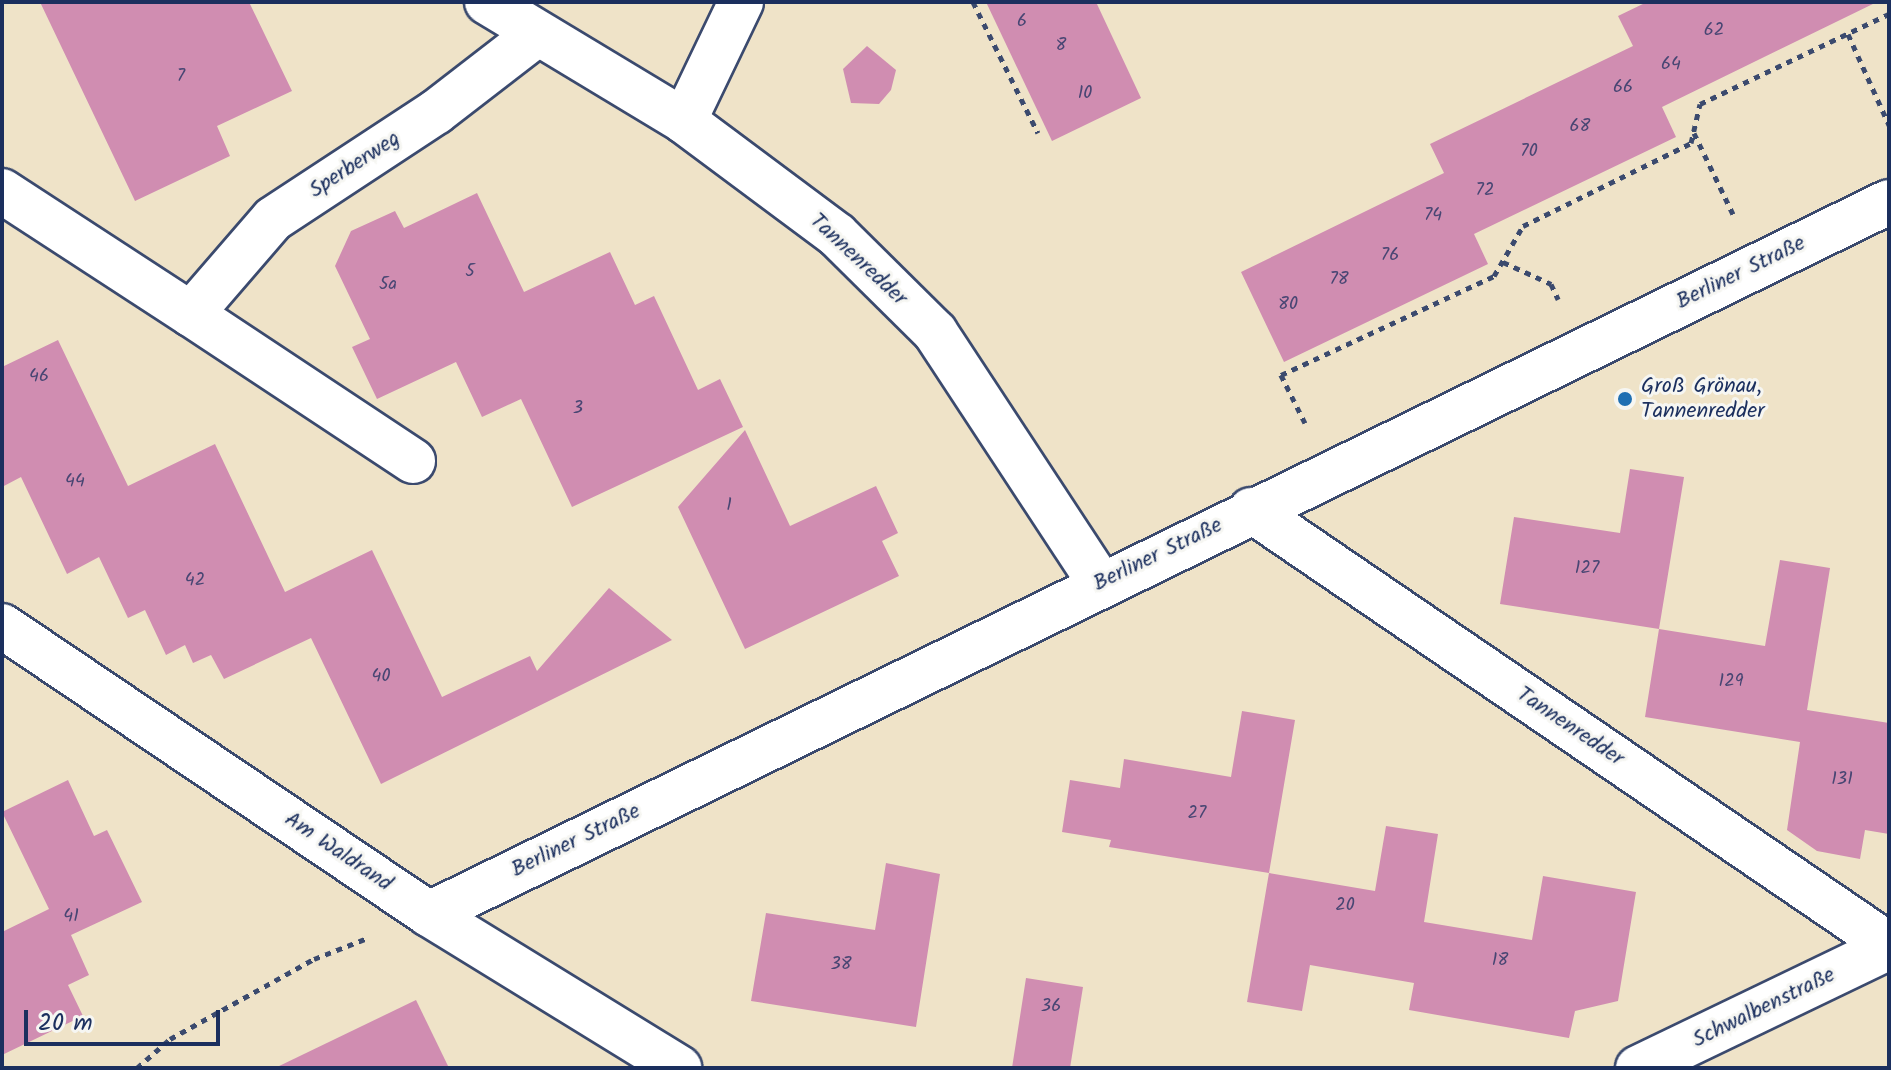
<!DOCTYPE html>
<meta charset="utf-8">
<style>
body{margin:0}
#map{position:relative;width:1891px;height:1070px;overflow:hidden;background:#efe3c8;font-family:Kalam,sans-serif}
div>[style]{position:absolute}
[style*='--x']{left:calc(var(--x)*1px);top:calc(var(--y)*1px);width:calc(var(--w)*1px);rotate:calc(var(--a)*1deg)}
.building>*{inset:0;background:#d08db1}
.path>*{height:5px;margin-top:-2.5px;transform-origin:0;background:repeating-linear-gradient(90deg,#3b4a6e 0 6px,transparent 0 12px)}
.roads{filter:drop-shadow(2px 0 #3b4a6e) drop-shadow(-2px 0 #3b4a6e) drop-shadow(0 2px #3b4a6e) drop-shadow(0 -2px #3b4a6e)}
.minor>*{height:44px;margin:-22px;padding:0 22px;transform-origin:22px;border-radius:22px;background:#fff}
.dots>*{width:22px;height:22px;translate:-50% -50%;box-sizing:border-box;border:4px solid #f6f6f2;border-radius:50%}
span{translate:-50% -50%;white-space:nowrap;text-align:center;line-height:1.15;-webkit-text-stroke:6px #f6f6f2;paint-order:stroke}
.number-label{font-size:18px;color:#484673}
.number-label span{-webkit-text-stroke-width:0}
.street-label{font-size:22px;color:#1b2f5e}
.poi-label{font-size:22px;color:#1b2f5e}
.left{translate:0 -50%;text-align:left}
.frame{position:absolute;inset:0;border:4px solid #1b2f5e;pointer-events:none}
.scale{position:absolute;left:24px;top:1010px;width:196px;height:36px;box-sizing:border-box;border:4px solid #1b2f5e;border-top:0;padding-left:10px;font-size:24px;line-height:28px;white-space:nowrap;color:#1b2f5e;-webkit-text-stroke:6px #f6f6f2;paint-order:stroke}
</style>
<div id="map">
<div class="building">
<i style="clip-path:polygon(40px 2px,249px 2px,292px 91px,217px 126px,230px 156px,135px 201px)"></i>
<i style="clip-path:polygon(986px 2px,1096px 2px,1141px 98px,1052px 141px)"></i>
<i style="clip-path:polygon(1647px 2px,1877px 2px,1662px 107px,1676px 137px,1474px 234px,1488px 264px,1284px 362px,1241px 272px,1444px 173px,1430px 144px,1633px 46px,1618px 16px)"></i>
<i style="clip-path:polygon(867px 46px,896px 70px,891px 90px,879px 104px,851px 103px,843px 69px)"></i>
<i style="clip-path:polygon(477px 193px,524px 292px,610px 252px,635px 305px,654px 296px,698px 390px,720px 379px,743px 427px,572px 507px,521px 399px,482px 417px,456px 362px,377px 399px,352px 347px,370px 339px,335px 266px,351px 231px,395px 211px,404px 228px)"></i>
<i style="clip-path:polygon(58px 340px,128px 486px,215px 444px,285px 592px,372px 550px,442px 697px,530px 656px,537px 671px,609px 588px,672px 640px,381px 784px,311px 638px,224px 679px,211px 655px,193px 663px,185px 645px,166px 655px,145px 610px,128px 618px,99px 557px,67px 574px,21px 477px,2px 487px,2px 367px)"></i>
<i style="clip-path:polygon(745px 430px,790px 526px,876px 486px,898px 533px,882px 541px,899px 576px,745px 649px,678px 507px)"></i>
<i style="clip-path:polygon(1630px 469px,1684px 477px,1659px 629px,1500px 604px,1514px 517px,1620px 533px)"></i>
<i style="clip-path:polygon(1780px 560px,1830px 568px,1807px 710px,1889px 723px,1889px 834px,1865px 830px,1860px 859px,1817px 851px,1787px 830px,1800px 742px,1645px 717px,1659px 629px,1765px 646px)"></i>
<i style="clip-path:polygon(1242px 711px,1295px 720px,1269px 873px,1109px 847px,1111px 840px,1062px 832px,1070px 780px,1120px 788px,1124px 759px,1231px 777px)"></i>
<i style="clip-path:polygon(68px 780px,94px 836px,107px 830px,142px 902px,71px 935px,89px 975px,68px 985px,83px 1016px,2px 1055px,2px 932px,49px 909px,2px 812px)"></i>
<i style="clip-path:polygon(1386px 826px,1438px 834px,1424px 922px,1532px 940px,1543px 876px,1636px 892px,1618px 1001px,1575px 1011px,1569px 1038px,1409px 1010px,1414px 983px,1310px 965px,1302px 1011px,1247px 1002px,1269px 873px,1375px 891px)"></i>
<i style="clip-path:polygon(886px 863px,940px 874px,916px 1027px,751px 1001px,766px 913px,875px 930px)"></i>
<i style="clip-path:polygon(1026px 978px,1083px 987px,1070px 1068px,1012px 1068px)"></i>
<i style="clip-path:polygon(416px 1000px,449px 1068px,275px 1068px)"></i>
</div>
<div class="path">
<i style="--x:973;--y:2;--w:146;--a:63.6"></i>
<i style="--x:1848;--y:34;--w:100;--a:65.7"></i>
<i style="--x:1694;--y:133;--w:90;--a:64.3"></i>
<i style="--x:1503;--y:262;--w:53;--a:24.6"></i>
<i style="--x:1551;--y:284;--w:17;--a:65"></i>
<i style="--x:1305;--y:423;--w:54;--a:-116.6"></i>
<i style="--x:1281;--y:375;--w:235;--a:-24.9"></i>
<i style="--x:1494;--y:276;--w:58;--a:-59.9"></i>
<i style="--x:1523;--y:226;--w:187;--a:-26.3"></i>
<i style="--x:1691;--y:143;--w:40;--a:-77"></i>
<i style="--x:1700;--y:104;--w:209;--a:-25.5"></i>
<i style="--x:137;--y:1068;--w:44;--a:-41.3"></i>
<i style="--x:170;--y:1039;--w:165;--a:-29.1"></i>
<i style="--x:314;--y:959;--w:55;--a:-21.4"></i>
</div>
<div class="roads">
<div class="minor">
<i style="--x:487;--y:2;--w:230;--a:31.1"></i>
<i style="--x:684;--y:121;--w:191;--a:36.7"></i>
<i style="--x:837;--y:235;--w:138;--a:44.7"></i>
<i style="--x:935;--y:332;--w:300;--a:56.7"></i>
<i style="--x:684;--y:121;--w:132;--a:-64.4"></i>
<i style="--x:2;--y:191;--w:225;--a:33.1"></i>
<i style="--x:413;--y:461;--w:266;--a:-146.5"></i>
<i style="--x:191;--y:314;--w:125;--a:-49.2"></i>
<i style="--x:273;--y:219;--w:195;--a:-33.3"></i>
<i style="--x:436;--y:112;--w:128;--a:-37.7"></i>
<i style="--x:1251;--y:510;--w:772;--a:34.29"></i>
<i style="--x:2;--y:626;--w:515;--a:34"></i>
<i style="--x:429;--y:914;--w:294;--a:31.6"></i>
<i style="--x:429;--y:914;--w:1624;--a:-26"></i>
<i style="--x:1638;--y:1068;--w:279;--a:-25.7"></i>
</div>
</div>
<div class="dots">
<i style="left:1625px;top:399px;background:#1f6fb2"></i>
</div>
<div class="number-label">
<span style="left:1022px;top:22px">6</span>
<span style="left:1714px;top:31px">62</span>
<span style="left:1061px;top:46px">8</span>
<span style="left:1671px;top:65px">64</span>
<span style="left:181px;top:77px">7</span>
<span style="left:1623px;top:88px">66</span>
<span style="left:1085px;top:94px">10</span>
<span style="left:1580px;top:127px">68</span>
<span style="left:1529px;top:152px">70</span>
<span style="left:1485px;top:191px">72</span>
<span style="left:1433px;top:216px">74</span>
<span style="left:1390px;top:256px">76</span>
<span style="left:470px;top:272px">5</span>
<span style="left:1339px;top:280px">78</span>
<span style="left:388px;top:285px">5a</span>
<span style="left:1288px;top:305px">80</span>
<span style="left:39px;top:377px">46</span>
<span style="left:578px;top:409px">3</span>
<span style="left:75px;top:482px">44</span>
<span style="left:729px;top:506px">1</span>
<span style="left:1587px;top:569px">127</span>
<span style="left:195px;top:581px">42</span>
<span style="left:381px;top:677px">40</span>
<span style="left:1731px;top:682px">129</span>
<span style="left:1842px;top:780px">131</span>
<span style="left:1197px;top:814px">27</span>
<span style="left:1345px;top:906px">20</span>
<span style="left:71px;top:917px">41</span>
<span style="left:1500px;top:961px">18</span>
<span style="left:841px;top:965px">38</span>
<span style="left:1051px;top:1007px">36</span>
</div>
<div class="street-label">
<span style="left:355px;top:165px;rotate:-33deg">Sperberweg</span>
<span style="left:858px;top:260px;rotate:43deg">Tannenredder</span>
<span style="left:1741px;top:273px;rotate:-26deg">Berliner Straße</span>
<span style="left:1158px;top:555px;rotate:-26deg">Berliner Straße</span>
<span style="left:1570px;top:727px;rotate:34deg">Tannenredder</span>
<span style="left:576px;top:841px;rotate:-26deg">Berliner Straße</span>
<span style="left:338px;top:852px;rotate:34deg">Am Waldrand</span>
<span style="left:1764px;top:1008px;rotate:-26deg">Schwalbenstraße</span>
</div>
<div class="poi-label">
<span class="left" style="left:1641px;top:399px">Groß Grönau,<br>Tannenredder</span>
</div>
<div class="frame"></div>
<div class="scale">20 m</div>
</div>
